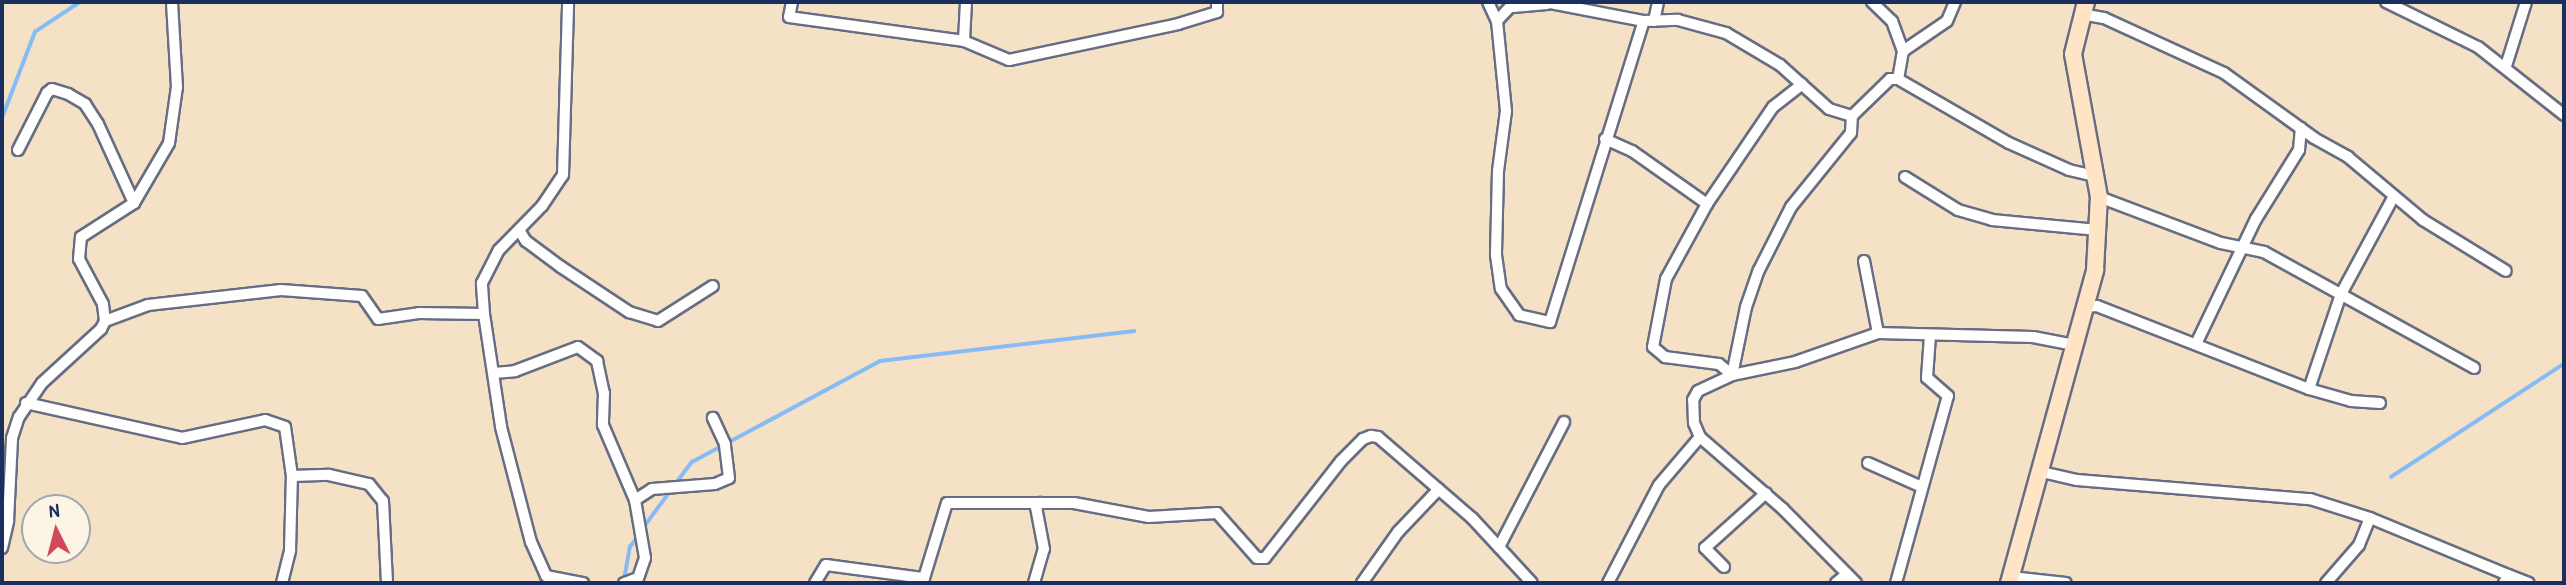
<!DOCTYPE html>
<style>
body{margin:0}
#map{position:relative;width:2566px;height:585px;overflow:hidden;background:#f5e1c5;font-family:"Patrick Hand",sans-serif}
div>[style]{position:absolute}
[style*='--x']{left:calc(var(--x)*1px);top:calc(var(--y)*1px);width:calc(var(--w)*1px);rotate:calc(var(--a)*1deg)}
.stream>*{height:3.5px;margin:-1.75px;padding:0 1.75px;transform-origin:1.75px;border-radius:1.75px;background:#87bbf5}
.roads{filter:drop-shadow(2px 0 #676d82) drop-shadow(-2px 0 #676d82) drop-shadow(0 2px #676d82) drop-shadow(0 -2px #676d82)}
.street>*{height:10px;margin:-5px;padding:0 5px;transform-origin:5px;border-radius:5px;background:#fff}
.secondary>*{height:16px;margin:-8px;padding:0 8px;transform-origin:8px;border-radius:8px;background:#ffe4c6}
span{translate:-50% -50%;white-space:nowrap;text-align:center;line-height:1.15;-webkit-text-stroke:6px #fcf5e5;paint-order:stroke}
.frame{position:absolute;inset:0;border:4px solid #1b2f5e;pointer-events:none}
.north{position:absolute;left:21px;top:494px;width:70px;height:70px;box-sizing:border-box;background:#fcf5e5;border:2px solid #a2a6af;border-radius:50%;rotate:354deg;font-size:19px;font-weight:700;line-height:28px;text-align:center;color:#1b2f5e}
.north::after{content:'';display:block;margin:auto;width:24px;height:32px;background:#d1495b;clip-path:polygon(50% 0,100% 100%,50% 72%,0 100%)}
</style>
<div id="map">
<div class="stream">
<i style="--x:2;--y:118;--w:92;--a:-69"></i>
<i style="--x:35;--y:32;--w:54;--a:-33.7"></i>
<i style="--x:2391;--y:477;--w:207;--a:-33.2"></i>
<i style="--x:676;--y:483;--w:26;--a:-53"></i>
<i style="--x:692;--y:462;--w:213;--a:-28.2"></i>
<i style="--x:880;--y:361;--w:256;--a:-6.7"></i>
<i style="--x:643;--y:528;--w:49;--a:-53.4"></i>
<i style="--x:624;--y:580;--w:34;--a:-80"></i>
<i style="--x:630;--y:547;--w:15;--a:-53"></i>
</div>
<div class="roads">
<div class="street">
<i style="--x:792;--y:2;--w:15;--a:101"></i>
<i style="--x:789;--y:17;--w:177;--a:7.8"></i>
<i style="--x:966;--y:2;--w:39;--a:93"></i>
<i style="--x:964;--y:41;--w:49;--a:22.9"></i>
<i style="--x:1009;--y:60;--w:173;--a:-12"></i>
<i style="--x:1178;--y:24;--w:41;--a:-17.1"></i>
<i style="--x:1217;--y:12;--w:10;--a:-90"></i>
<i style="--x:1488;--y:2;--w:21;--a:65"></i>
<i style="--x:1545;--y:2;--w:101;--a:10.9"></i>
<i style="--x:1644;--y:21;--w:34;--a:-2"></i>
<i style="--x:1678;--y:20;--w:50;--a:15.2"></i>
<i style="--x:1726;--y:33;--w:63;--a:30.7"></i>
<i style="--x:1780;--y:65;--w:66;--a:41.9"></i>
<i style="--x:1829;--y:109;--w:24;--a:17"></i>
<i style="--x:1852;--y:116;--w:53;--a:-44.2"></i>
<i style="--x:1890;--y:79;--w:8;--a:0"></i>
<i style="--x:1898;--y:79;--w:128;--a:30"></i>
<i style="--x:2009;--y:143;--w:66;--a:24.2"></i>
<i style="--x:2069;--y:170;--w:28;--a:13"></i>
<i style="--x:1872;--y:2;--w:28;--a:44"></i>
<i style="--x:1892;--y:21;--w:32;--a:70"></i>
<i style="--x:1903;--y:51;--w:28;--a:100"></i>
<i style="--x:2386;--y:2;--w:102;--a:26.1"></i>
<i style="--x:2478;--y:47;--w:110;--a:38.3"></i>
<i style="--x:1547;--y:4;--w:37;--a:175"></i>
<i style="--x:1510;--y:7;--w:19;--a:133"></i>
<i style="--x:1497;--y:21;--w:90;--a:84.3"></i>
<i style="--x:1506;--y:111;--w:61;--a:97.6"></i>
<i style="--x:1498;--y:171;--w:84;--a:91.4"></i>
<i style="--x:1496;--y:255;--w:34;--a:82"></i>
<i style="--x:1501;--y:289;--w:32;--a:55"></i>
<i style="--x:1519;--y:315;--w:32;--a:13"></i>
<i style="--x:1550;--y:322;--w:315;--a:-72.7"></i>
<i style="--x:2081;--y:14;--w:23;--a:10"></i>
<i style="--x:2104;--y:18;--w:132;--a:24.6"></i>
<i style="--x:2224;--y:73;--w:111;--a:35.8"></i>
<i style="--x:2314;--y:138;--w:39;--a:29"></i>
<i style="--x:2348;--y:157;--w:98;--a:40"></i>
<i style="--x:2423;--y:220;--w:97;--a:31.6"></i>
<i style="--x:1654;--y:21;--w:19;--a:-78"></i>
<i style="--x:1903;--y:51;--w:53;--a:-34.3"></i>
<i style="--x:1947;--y:21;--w:21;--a:-67"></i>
<i style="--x:2506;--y:66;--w:67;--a:-72.6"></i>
<i style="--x:1605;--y:139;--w:30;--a:24"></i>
<i style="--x:1632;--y:151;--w:92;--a:35.2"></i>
<i style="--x:1707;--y:204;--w:117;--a:-55.8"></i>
<i style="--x:1773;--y:107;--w:37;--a:-38"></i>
<i style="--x:18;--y:150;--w:64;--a:-63"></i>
<i style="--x:47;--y:93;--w:6;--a:-39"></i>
<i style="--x:52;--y:89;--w:17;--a:17"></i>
<i style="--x:68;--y:94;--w:20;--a:30"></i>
<i style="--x:85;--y:104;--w:24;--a:57"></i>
<i style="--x:98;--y:124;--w:87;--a:65.5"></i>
<i style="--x:1905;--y:177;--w:62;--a:31.9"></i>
<i style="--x:1958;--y:210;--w:35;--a:16"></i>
<i style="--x:1992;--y:220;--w:106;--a:5.4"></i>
<i style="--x:2099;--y:197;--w:130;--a:20.7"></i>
<i style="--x:2221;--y:243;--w:44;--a:11.8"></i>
<i style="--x:2264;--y:252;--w:240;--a:28.9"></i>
<i style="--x:1707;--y:204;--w:85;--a:118.7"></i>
<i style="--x:1666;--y:279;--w:69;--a:100.8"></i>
<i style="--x:1653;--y:347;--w:16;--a:40"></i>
<i style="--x:1665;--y:357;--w:54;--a:7.4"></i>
<i style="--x:1719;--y:364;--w:17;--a:40"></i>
<i style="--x:519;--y:230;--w:13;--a:58"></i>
<i style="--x:526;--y:241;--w:44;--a:36.6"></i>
<i style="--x:561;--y:267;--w:82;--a:33.5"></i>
<i style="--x:629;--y:312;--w:30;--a:17"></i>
<i style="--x:658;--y:321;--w:65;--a:-32.5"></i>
<i style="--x:1864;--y:261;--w:73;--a:79"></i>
<i style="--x:2085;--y:307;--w:12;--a:-5"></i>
<i style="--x:2097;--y:306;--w:228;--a:21.4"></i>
<i style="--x:2309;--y:389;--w:44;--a:15.9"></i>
<i style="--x:2351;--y:401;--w:29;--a:4"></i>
<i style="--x:484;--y:314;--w:114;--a:81.4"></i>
<i style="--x:501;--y:427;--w:119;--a:75.4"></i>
<i style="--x:531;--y:542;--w:37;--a:66"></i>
<i style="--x:546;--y:576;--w:38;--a:11"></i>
<i style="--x:105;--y:321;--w:46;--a:-20.4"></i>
<i style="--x:148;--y:305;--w:134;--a:-6.4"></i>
<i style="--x:281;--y:290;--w:81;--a:4.2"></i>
<i style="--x:362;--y:296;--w:28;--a:55"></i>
<i style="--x:378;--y:319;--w:41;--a:-8.3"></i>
<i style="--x:419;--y:313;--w:65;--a:0.9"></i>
<i style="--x:484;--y:314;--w:31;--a:-94"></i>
<i style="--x:482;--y:283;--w:37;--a:-63"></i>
<i style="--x:499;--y:250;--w:62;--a:-45.7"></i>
<i style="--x:542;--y:206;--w:37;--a:-56"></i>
<i style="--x:563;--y:175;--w:173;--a:-88.3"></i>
<i style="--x:2196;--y:344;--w:139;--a:-64.4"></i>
<i style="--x:2256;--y:219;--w:81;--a:-58.1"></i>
<i style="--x:2299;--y:150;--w:22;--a:-85"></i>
<i style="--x:494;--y:373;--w:21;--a:-5"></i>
<i style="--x:515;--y:371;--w:67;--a:-20.9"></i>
<i style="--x:578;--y:347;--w:24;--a:36"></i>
<i style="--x:597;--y:361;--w:33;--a:78"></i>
<i style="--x:604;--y:393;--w:32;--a:92"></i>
<i style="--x:603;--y:425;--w:82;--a:66.9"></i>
<i style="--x:635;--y:500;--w:59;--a:80.2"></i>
<i style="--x:645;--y:558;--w:21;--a:109"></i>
<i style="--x:638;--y:578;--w:15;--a:160"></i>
<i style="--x:1732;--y:375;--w:69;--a:-78.4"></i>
<i style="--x:1746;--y:307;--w:39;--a:-71"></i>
<i style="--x:1759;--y:270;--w:71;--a:-63.1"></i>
<i style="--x:1791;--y:207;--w:95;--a:-51"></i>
<i style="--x:1851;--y:133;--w:17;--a:-87"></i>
<i style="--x:2309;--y:389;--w:100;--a:-71.4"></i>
<i style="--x:2341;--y:294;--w:111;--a:-61.6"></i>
<i style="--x:26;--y:403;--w:160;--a:12.6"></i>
<i style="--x:182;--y:438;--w:85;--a:-12.2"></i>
<i style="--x:265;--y:420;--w:21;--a:19"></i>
<i style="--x:285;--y:427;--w:49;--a:81.9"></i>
<i style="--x:292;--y:476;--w:37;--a:-2"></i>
<i style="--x:329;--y:475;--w:41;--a:12.7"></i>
<i style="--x:369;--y:484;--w:22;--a:51"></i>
<i style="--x:383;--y:501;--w:82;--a:87.2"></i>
<i style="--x:1868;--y:463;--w:59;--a:24"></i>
<i style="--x:2042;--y:472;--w:36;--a:13"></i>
<i style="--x:2077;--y:480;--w:234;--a:4.7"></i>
<i style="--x:2310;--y:499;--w:63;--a:17.6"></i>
<i style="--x:2370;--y:518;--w:149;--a:22.4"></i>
<i style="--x:635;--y:500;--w:20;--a:-33"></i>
<i style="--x:652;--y:489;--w:63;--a:-4.5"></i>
<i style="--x:715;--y:484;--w:15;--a:-23"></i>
<i style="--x:729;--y:478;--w:34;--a:-97"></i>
<i style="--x:725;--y:444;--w:29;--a:-115"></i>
<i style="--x:1499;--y:547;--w:141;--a:-62.5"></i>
<i style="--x:2;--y:548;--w:28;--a:-77"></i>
<i style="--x:8;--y:521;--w:83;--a:-87.2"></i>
<i style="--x:12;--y:438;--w:22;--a:-72"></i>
<i style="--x:19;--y:417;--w:41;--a:-55.9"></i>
<i style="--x:42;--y:383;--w:80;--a:-42.5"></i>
<i style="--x:101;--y:329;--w:9;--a:-63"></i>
<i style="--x:105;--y:321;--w:17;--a:-97"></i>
<i style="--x:103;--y:304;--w:51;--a:-118.1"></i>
<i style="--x:79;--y:259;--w:22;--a:-85"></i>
<i style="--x:81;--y:237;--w:63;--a:-32.7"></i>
<i style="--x:134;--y:203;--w:69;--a:-59.7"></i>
<i style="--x:169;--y:143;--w:57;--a:-81.9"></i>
<i style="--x:177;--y:87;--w:85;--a:-93.4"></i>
<i style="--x:1724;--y:567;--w:27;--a:-135"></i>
<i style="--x:1705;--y:548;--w:82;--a:-42"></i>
<i style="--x:2011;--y:577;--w:55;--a:6.2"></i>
<i style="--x:282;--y:583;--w:34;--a:-76"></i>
<i style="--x:290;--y:550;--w:74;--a:-88.5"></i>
<i style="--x:815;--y:583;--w:21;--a:-59"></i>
<i style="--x:826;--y:565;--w:99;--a:7.6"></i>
<i style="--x:924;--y:578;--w:78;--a:-73"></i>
<i style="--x:947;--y:503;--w:93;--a:0"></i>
<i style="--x:1034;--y:583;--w:35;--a:-74"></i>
<i style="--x:1044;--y:549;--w:43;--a:-100.8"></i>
<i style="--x:1036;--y:507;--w:6;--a:-45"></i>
<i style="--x:1040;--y:503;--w:34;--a:0"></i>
<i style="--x:1074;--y:503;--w:76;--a:10.6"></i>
<i style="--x:1149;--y:517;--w:68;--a:-3.4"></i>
<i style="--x:1217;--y:513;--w:60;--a:48.4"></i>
<i style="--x:1257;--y:558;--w:8;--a:0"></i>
<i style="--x:1265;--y:558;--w:123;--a:-51.9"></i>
<i style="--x:1341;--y:461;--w:31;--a:-45"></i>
<i style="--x:1363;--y:439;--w:9;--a:-21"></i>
<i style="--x:1371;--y:436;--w:7;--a:8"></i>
<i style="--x:1378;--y:437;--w:124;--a:40.8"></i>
<i style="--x:1472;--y:518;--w:88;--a:47.3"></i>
<i style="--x:1362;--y:583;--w:62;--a:-54.8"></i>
<i style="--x:1398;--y:532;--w:59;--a:-46.4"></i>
<i style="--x:1608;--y:583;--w:110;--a:-62.5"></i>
<i style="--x:1659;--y:485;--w:63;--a:-49.5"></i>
<i style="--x:1836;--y:583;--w:14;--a:-39"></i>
<i style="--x:1856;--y:583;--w:104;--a:-134.6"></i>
<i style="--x:1783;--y:509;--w:110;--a:-139.1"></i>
<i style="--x:1700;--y:437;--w:15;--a:-113"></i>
<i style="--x:1694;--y:423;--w:23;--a:-92"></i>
<i style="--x:1693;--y:400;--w:10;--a:-61"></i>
<i style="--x:1698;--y:391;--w:38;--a:-25"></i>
<i style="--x:1732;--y:375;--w:64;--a:-11.7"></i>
<i style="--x:1795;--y:362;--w:88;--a:-19.3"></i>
<i style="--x:1878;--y:333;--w:155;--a:1.5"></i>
<i style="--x:2033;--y:337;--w:42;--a:11"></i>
<i style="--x:1896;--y:583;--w:194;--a:-74.5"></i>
<i style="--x:1948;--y:396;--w:28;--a:-139"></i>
<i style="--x:1927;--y:378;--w:43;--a:-86"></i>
<i style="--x:2326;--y:583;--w:50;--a:-49"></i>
<i style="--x:2359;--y:545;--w:29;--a:-68"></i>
<i style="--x:2504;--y:583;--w:9;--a:-63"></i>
<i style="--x:2508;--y:575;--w:22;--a:21"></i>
</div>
<div class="secondary">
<i style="--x:2009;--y:583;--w:325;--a:-74.6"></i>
<i style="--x:2095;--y:270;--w:73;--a:-86.9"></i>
<i style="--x:2099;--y:197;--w:145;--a:-100.3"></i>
<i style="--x:2073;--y:54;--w:54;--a:-76"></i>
</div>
</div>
<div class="frame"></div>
<div class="north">N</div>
</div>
